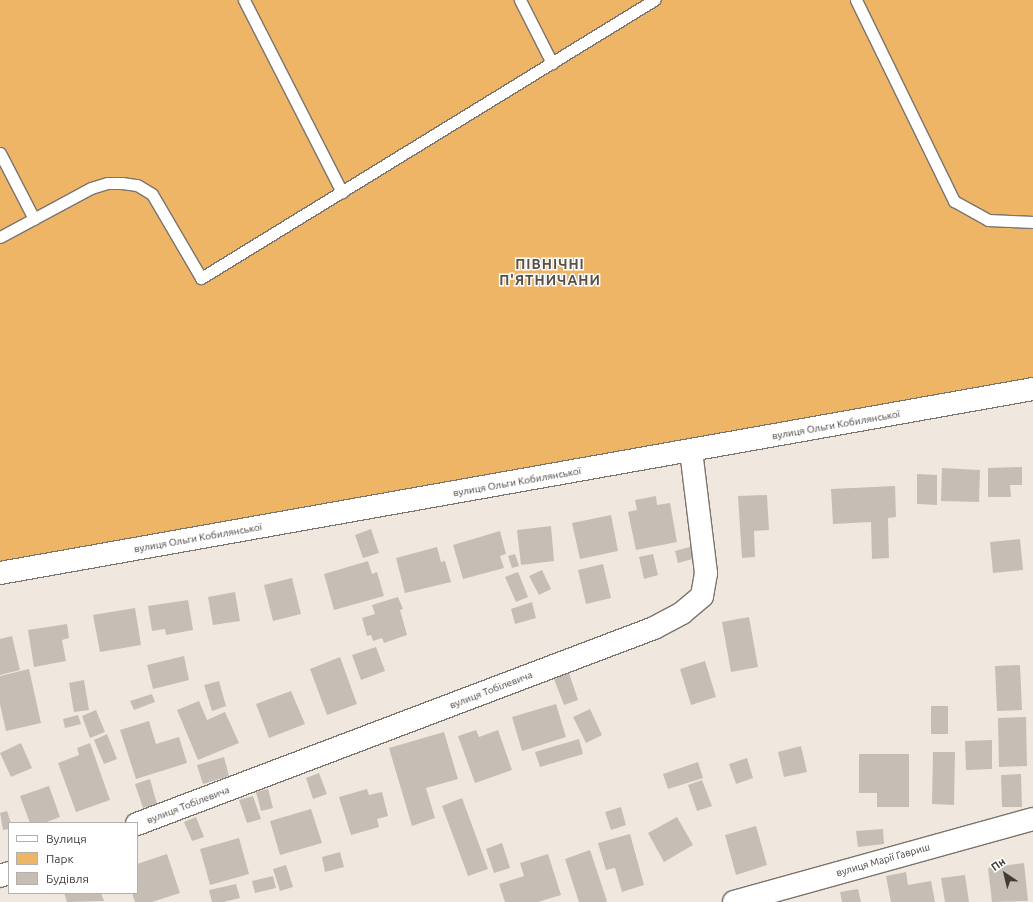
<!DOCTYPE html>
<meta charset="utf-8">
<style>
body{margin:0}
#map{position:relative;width:1033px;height:902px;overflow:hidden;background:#f0e8df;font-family:Ubuntu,sans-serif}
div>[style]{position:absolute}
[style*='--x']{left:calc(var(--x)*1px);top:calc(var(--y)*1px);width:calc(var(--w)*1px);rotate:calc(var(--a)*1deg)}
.green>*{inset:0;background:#eeb567}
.building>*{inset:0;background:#c6beb5}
.roads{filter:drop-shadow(1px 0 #7b746c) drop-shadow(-1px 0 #7b746c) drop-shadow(0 1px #7b746c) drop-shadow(0 -1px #7b746c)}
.service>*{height:11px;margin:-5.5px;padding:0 5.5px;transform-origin:5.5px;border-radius:5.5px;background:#fff}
.minor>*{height:22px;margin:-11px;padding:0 11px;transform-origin:11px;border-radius:11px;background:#fff}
span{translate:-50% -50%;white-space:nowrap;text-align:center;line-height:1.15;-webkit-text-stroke:3px #fff;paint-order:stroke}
.street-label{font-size:10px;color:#3f3c38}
.district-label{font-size:14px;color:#565048;font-weight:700;letter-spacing:1px}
.legend{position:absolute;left:8px;top:822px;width:130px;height:72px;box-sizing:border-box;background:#fff;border:1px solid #b2b1af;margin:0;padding:5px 7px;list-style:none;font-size:12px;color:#3f3c38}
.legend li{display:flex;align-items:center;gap:8px;height:20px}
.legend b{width:20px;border:1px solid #b2b1af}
.north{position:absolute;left:985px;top:854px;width:40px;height:40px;-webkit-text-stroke:3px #fff;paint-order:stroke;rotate:325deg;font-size:11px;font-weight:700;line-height:16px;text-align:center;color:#3f3c38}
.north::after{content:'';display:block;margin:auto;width:14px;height:18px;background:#3f3c38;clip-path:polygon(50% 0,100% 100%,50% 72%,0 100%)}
</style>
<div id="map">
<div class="green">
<i style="clip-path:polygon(0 0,1033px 0,1033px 389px,0 573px)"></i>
</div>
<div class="building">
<i style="clip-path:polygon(1022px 467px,1022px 485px,1010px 485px,1011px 497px,988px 497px,988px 468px)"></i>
<i style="clip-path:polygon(942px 468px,980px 470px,979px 502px,941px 501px)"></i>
<i style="clip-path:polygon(917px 474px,937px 475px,937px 505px,917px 504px)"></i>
<i style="clip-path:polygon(895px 486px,896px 517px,888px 518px,889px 558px,872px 559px,871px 522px,833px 524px,831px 489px)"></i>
<i style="clip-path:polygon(767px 495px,769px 530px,754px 531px,755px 557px,742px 558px,738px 496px)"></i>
<i style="clip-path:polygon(656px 496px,657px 505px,670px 503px,677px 542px,636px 550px,628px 512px,637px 510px,635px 500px)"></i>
<i style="clip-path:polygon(611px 515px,618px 551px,580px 559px,572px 523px)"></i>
<i style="clip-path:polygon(551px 526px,554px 561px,521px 565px,517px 530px)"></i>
<i style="clip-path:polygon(371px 529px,379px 553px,363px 558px,355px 535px)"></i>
<i style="clip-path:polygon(500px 531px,506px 554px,500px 556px,504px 568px,463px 579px,453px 545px)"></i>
<i style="clip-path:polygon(1020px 539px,1023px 570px,993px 573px,990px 542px)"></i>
<i style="clip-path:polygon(693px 546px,696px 558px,678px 563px,675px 551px)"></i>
<i style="clip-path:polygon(437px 547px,441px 562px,445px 561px,451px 582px,405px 593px,396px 558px)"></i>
<i style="clip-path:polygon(515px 554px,519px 566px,512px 568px,508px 556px)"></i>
<i style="clip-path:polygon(653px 554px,658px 575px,644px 579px,639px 557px)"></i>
<i style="clip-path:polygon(368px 561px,372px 574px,377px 572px,384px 596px,334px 610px,324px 574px)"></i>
<i style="clip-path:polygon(603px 564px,611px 598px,586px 604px,578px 570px)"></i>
<i style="clip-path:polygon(542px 570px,551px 589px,539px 595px,529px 576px)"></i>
<i style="clip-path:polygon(518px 572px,528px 597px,516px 602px,505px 577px)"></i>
<i style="clip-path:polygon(292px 578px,301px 614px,273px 621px,264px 585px)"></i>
<i style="clip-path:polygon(235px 592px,240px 621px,213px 625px,208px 597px)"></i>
<i style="clip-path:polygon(398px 597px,403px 609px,400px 610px,407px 635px,384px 643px,382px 638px,373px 641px,371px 635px,367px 636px,362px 618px,375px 614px,372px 605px)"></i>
<i style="clip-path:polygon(188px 600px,193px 630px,166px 635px,165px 629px,152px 631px,148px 606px)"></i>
<i style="clip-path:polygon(532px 602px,536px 618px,515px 624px,511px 609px)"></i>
<i style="clip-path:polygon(135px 608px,141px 645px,100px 652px,93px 615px)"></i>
<i style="clip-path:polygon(749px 617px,758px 667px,731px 672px,722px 622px)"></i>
<i style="clip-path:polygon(67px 624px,69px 638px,62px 640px,66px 661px,34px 667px,28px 630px)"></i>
<i style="clip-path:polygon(12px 636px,20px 670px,0 675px,0 639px)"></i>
<i style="clip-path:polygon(376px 647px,385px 671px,361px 680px,352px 655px)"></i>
<i style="clip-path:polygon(184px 656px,189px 680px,153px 689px,147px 665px)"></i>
<i style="clip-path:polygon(340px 657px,357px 704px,327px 715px,310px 669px)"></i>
<i style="clip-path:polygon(705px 661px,716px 697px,691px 705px,680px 669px)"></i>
<i style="clip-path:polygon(1020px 665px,1022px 710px,997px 711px,995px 666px)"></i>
<i style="clip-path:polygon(29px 669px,41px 723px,6px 731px,0 704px,0 676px)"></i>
<i style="clip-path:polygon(569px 673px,578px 700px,564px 705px,554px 679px)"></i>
<i style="clip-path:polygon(84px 680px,89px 710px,74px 712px,69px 683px)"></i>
<i style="clip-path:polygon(219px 681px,226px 706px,212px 711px,204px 685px)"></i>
<i style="clip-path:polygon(291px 691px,305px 724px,269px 738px,256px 704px)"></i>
<i style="clip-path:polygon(152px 694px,155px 702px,134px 710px,130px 701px)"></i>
<i style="clip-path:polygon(199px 701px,207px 720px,225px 712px,239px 743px,198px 760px,177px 710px)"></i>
<i style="clip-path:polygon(556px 704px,566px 737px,522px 751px,512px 717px)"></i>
<i style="clip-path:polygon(931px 706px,948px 706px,948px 734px,931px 734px)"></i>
<i style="clip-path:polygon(590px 709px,602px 735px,586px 743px,573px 717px)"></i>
<i style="clip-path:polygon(96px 710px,105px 732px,90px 738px,82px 716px)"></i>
<i style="clip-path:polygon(78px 715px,81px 724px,65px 728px,63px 719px)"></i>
<i style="clip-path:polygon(1026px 717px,1027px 766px,999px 767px,998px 718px)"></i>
<i style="clip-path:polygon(149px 721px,156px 744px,179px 737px,187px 763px,136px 779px,120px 730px)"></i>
<i style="clip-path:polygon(476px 730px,479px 737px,498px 730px,512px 770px,475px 783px,458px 736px)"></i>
<i style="clip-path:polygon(444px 732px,458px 779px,426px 788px,435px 818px,412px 826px,389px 748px)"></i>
<i style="clip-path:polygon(107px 734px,117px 759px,104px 764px,94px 740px)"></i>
<i style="clip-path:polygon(579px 739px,583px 754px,540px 767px,535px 752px)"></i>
<i style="clip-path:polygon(992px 740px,992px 769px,966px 770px,965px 741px)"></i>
<i style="clip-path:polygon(21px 743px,32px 768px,11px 777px,0 753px)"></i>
<i style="clip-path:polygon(90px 743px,110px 800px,76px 812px,58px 763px,79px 755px,77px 748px)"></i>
<i style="clip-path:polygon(801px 746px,807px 772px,784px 777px,778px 752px)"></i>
<i style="clip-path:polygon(933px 752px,955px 752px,954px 805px,932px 804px)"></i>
<i style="clip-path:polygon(859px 754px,909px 754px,909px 807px,877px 807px,877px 793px,859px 793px)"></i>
<i style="clip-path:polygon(224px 757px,229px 776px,203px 784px,197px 765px)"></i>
<i style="clip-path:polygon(747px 758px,753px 778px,736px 784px,729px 764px)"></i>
<i style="clip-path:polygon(698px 762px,703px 778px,668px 789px,663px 774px)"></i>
<i style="clip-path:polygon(319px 773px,327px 794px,313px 799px,306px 778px)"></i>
<i style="clip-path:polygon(1021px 774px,1022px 807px,1002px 807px,1001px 775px)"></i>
<i style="clip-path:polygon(150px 779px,157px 804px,143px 808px,135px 784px)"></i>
<i style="clip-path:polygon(702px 780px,712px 806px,697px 811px,688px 785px)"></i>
<i style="clip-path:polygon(49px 786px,60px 817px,44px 823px,30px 823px,20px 796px)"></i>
<i style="clip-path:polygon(268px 789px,273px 808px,261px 811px,256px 792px)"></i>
<i style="clip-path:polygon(367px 789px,369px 795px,382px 792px,388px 816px,377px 819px,379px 827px,351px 835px,339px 797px)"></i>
<i style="clip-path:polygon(253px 796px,261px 819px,247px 823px,239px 800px)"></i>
<i style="clip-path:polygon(462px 798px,488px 869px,468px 876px,442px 806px)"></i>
<i style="clip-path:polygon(621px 807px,626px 825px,611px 830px,605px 812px)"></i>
<i style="clip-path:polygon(311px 809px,322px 843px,280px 855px,270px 821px)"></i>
<i style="clip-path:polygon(7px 811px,11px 823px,9px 823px,9px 829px,3px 830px,0 813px)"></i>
<i style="clip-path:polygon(196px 817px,204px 837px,192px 841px,184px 822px)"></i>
<i style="clip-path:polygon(677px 817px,693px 845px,664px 862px,648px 833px)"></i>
<i style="clip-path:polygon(756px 826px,767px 865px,736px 875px,725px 835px)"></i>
<i style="clip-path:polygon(883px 829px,884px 844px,858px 847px,856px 831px)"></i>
<i style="clip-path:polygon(630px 834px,644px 885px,622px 892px,615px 868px,606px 870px,598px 843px)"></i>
<i style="clip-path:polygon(239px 838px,249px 874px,210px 885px,200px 849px)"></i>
<i style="clip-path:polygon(502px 843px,510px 868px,494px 873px,486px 849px)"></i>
<i style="clip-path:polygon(590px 850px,607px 901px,605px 902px,579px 902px,565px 859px)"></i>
<i style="clip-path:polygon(340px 852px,344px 867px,325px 872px,322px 857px)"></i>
<i style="clip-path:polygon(167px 854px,180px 893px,152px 902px,135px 902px,132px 893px,137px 893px,137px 864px)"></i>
<i style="clip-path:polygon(548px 854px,561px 895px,538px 902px,505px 902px,499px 884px,524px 876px,520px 863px)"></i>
<i style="clip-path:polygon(1024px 863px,1028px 901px,992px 902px,988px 868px)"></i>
<i style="clip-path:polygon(286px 865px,293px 887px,280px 891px,273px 869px)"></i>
<i style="clip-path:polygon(906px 872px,908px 885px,931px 881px,935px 902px,891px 902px,886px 876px)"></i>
<i style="clip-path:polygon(965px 875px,969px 902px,945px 902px,941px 878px)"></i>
<i style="clip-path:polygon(273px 876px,276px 888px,255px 893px,252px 881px)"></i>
<i style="clip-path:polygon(236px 884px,240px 898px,223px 902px,212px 902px,209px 890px)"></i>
<i style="clip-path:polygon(858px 889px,861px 902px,842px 902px,840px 892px)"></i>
<i style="clip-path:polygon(64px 893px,101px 893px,104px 901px,67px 902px)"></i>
</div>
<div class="roads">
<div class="service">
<i style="--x:244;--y:0;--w:216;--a:63"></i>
<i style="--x:520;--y:0;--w:71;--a:63.1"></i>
<i style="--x:856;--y:0;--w:224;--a:64"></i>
<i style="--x:954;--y:201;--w:39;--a:29"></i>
<i style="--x:988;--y:220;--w:45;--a:2.5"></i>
<i style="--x:0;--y:153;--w:74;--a:62.7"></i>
<i style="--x:0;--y:237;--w:103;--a:-28.3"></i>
<i style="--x:91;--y:188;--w:17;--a:-17"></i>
<i style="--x:107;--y:183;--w:15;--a:0"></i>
<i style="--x:122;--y:183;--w:15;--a:8"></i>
<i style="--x:137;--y:185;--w:17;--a:31"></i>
<i style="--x:152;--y:194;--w:97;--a:59.7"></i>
<i style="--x:201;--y:278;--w:532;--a:-31.54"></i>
</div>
<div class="minor">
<i style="--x:0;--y:573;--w:1049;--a:-10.1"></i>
<i style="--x:137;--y:824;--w:553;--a:-20.76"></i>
<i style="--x:654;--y:628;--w:32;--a:-28"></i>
<i style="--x:682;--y:613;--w:26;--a:-40"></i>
<i style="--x:702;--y:596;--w:23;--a:-80"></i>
<i style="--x:706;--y:573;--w:124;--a:-97"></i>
<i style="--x:0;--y:876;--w:9;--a:-18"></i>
<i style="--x:734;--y:902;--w:310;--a:-15.5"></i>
</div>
</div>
<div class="street-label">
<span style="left:836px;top:425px;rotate:-10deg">вулиця Ольги Кобилянської</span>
<span style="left:517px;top:482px;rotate:-10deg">вулиця Ольги Кобилянської</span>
<span style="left:198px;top:538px;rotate:-10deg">вулиця Ольги Кобилянської</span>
<span style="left:491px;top:690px;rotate:-21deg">вулиця Тобілевича</span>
<span style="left:188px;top:805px;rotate:-21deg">вулиця Тобілевича</span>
<span style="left:883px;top:860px;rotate:-16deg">вулиця Марії Гавриш</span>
</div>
<div class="district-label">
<span style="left:550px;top:272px">ПІВНІЧНІ<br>П'ЯТНИЧАНИ</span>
</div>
<ul class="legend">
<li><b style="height:5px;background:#fff"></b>Вулиця</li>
<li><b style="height:11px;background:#eeb567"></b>Парк</li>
<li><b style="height:11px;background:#c6beb5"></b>Будівля</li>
</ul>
<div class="north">Пн</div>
</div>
